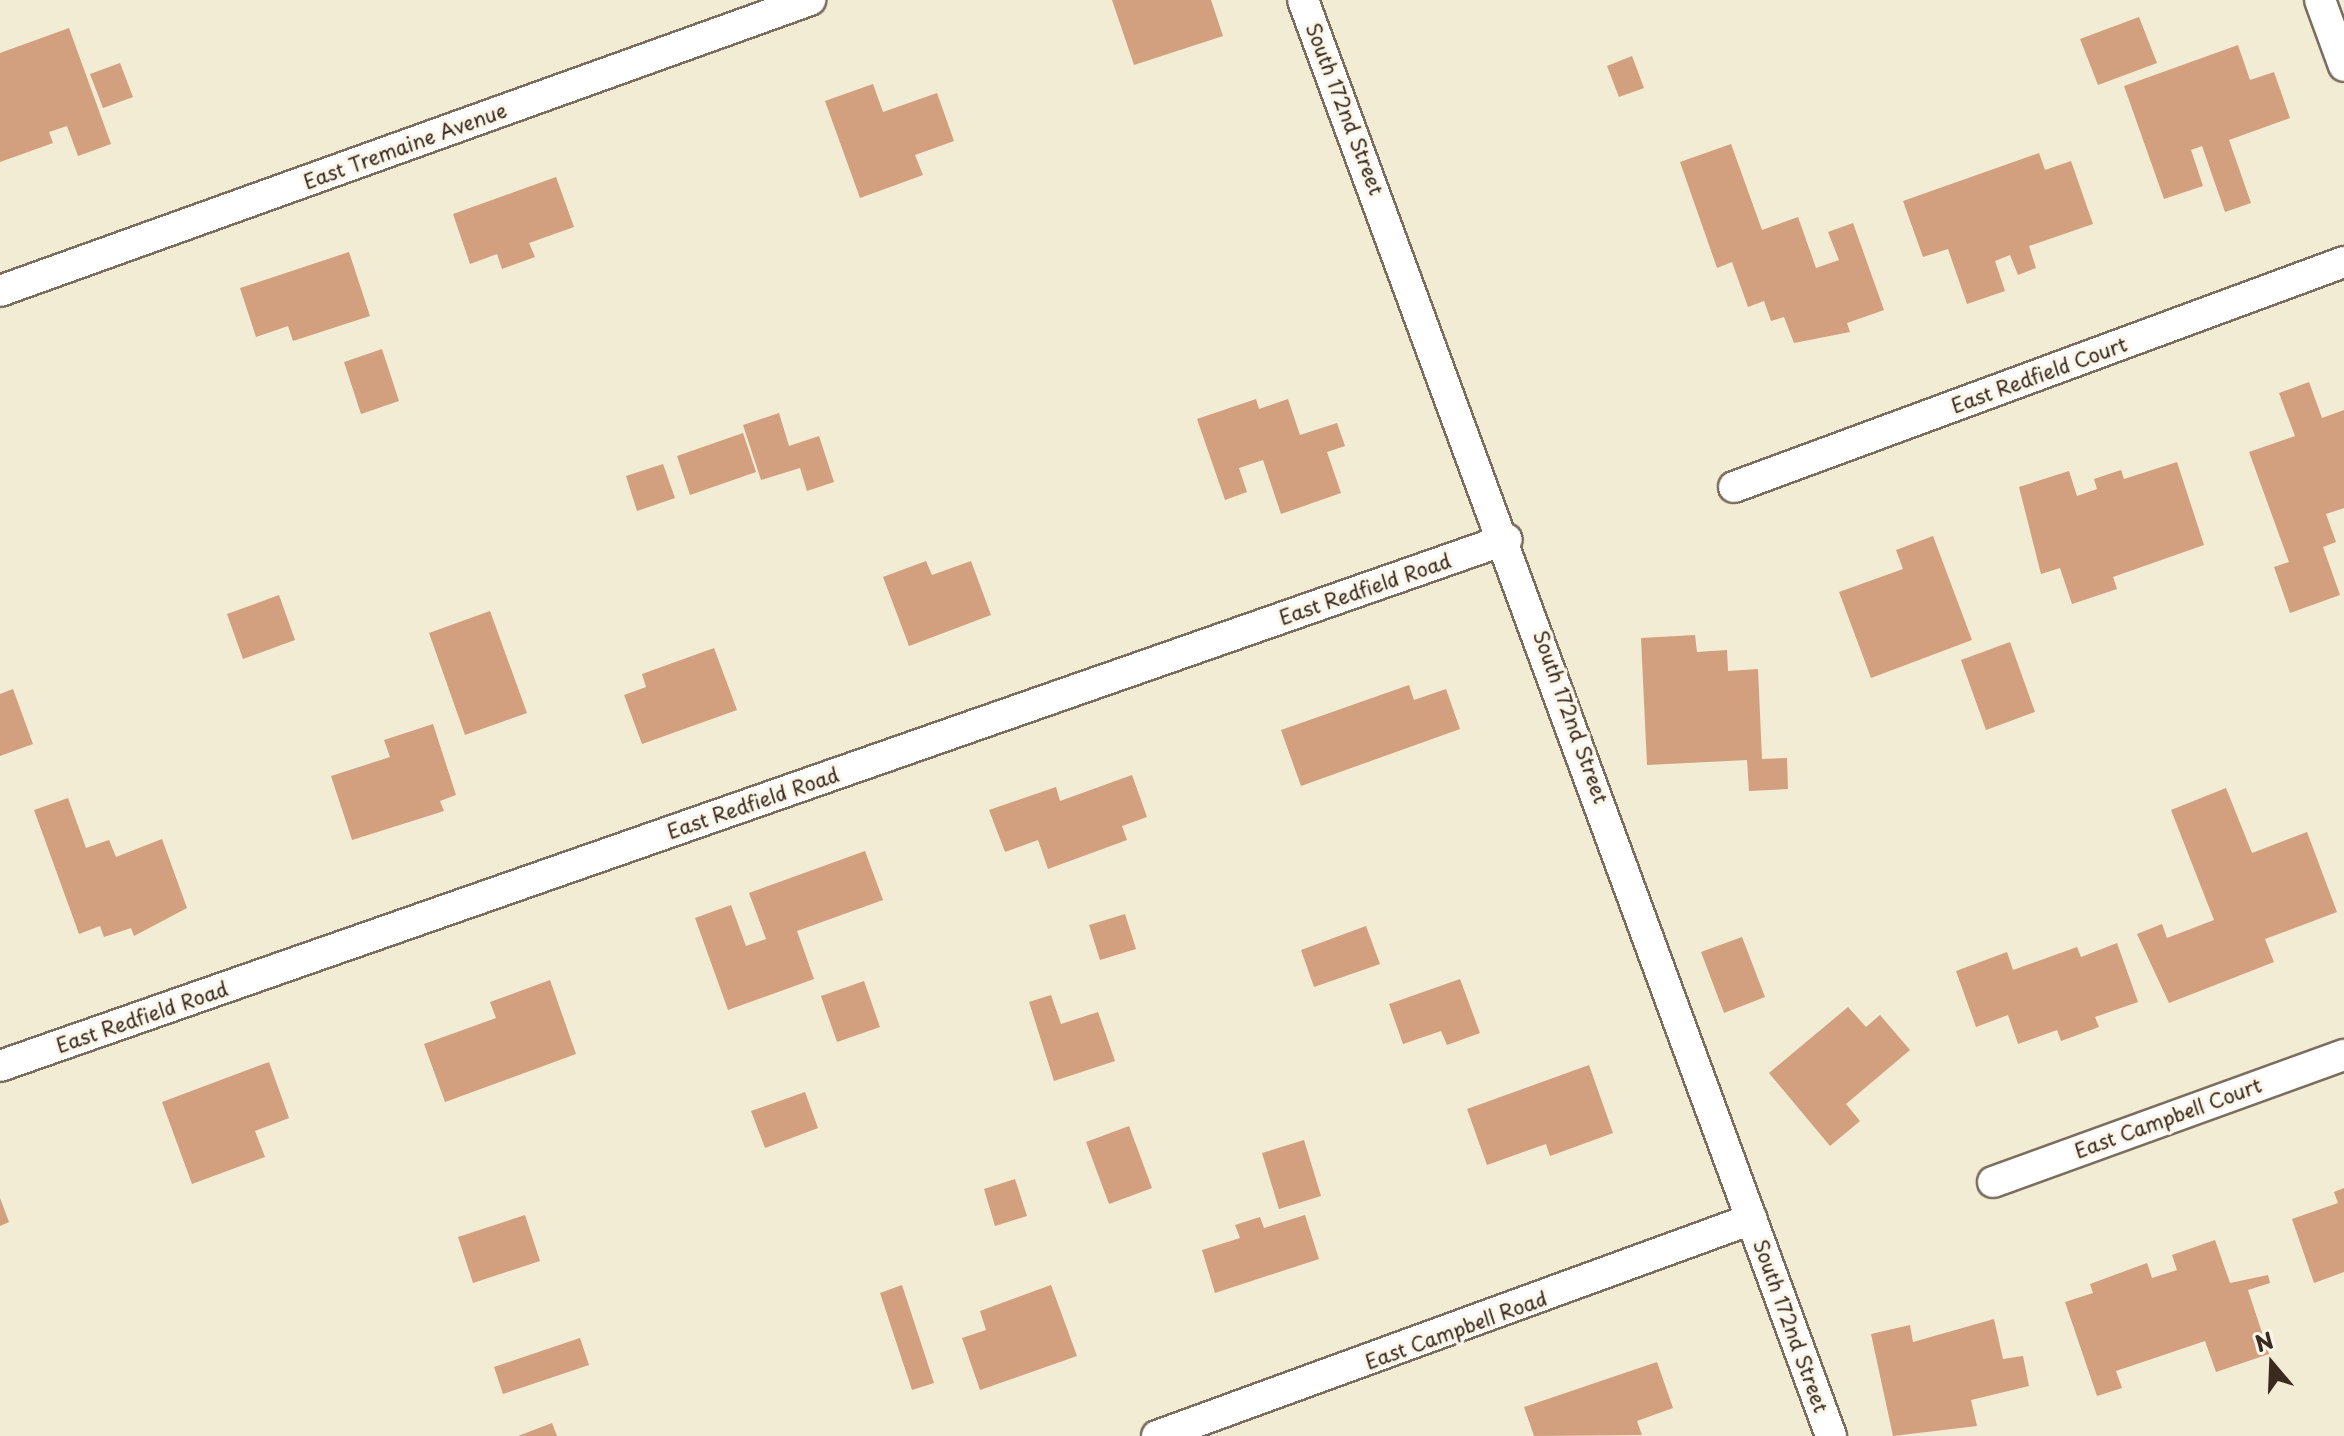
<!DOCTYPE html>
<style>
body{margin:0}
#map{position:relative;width:2344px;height:1436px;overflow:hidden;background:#f2ecd4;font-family:"Playpen Sans",sans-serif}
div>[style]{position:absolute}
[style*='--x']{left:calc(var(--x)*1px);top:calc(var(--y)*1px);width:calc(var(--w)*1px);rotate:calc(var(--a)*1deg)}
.building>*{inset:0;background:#d29f7f}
.roads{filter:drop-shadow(2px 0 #7b6e5e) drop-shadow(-2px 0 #7b6e5e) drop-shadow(0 2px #7b6e5e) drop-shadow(0 -2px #7b6e5e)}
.minor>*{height:30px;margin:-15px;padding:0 15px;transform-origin:15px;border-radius:15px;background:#fff}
span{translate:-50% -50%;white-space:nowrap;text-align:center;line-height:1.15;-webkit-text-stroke:7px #fbf7ec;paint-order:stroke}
.street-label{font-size:20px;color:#3b2a1e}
.north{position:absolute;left:2232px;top:1324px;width:80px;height:80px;-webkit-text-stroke:6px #fbf7ec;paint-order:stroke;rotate:341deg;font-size:22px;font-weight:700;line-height:32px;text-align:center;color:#3b2a1e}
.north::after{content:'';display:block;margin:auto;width:28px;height:36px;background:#3b2a1e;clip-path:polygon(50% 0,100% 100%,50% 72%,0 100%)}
</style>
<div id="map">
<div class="building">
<i style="clip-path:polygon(1112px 0,1211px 0,1223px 36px,1134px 65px)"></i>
<i style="clip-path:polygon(2139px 17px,2157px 63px,2098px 85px,2080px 39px)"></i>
<i style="clip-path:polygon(69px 28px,111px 144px,78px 156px,67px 126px,49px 132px,53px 143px,0 162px,0 53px)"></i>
<i style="clip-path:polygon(2238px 45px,2250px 80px,2274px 72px,2290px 118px,2229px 140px,2251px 203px,2225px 212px,2202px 146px,2191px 150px,2203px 186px,2164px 199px,2124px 86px)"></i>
<i style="clip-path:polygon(1632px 56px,1644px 88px,1619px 97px,1607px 66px)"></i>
<i style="clip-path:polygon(120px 63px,133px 97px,103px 108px,90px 74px)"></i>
<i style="clip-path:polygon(873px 84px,883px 112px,937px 93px,954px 141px,915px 155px,923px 175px,860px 198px,825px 101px)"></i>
<i style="clip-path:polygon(1731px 144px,1762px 230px,1798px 217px,1816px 268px,1839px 260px,1828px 232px,1853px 223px,1884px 310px,1847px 323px,1850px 332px,1794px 343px,1784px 317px,1771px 321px,1764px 301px,1748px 307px,1732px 262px,1717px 268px,1680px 162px)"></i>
<i style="clip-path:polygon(2039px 153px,2045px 170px,2071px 161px,2093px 224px,2029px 246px,2036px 268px,2018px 275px,2010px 255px,1995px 261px,2005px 291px,1967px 304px,1948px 249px,1923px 257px,1903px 201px)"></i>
<i style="clip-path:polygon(556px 177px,574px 227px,529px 243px,535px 257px,502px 269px,497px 254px,470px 264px,453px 214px)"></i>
<i style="clip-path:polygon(349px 252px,370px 316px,293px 341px,288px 326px,256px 337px,240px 288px)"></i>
<i style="clip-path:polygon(382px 349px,399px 401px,361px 414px,344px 362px)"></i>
<i style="clip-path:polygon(2309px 382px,2322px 418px,2344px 410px,2344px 508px,2326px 514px,2336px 542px,2323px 547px,2340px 595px,2290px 613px,2274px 567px,2289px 562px,2249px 452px,2295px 436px,2279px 393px)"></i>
<i style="clip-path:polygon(1256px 399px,1259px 409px,1288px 399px,1300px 435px,1337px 423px,1345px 446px,1327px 452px,1341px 493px,1281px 514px,1263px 460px,1239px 468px,1247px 492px,1225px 500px,1197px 419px)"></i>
<i style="clip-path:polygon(779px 413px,789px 446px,819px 436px,834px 482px,807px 491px,800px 468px,761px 480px,743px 425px)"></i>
<i style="clip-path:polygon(743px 433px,756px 472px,690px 495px,677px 456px)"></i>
<i style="clip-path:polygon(2177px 462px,2204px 545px,2113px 577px,2117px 589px,2072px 604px,2060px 568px,2041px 574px,2019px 487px,2069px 471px,2077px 496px,2097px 489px,2094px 479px,2121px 470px,2124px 479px)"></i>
<i style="clip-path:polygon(663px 464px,675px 498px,637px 511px,626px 476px)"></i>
<i style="clip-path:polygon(1933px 536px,1972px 640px,1871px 678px,1839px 592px,1903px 569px,1896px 550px)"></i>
<i style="clip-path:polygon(926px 561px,932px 575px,971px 561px,991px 615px,909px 646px,883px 577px)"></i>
<i style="clip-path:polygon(279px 595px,295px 640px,243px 659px,227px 614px)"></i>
<i style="clip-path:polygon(490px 611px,527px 713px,465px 735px,429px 633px)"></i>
<i style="clip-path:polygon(1695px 635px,1697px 652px,1727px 650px,1728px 671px,1758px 669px,1762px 759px,1787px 758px,1788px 789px,1749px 791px,1747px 760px,1647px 765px,1641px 638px)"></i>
<i style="clip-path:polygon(2010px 642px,2035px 712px,1986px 730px,1961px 660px)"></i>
<i style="clip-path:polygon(714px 648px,737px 710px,642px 744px,624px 695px,646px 687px,642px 674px)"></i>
<i style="clip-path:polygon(1409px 685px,1414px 700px,1446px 689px,1460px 729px,1301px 786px,1281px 730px)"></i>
<i style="clip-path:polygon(13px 689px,33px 744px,0 756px,0 694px)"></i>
<i style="clip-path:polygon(433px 724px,456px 795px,440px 801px,444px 811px,352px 840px,331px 776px,390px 757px,384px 740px)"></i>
<i style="clip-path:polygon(1132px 775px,1147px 817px,1122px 826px,1127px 840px,1048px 869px,1038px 840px,1005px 852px,989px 810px,1056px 787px,1060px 801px)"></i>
<i style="clip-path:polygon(2226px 788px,2252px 853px,2307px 832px,2337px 912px,2265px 939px,2274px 962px,2169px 1003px,2137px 934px,2162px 924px,2167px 938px,2214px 920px,2171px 810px)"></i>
<i style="clip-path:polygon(68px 798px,86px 848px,109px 840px,116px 857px,162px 839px,187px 908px,134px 936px,131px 928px,104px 937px,100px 926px,79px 934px,34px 810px)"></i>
<i style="clip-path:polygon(865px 851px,883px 900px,797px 931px,814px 979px,728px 1010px,695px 918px,731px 905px,746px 946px,766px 939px,749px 893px)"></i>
<i style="clip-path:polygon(1125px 914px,1136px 949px,1100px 960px,1089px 925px)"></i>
<i style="clip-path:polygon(1366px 926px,1380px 964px,1314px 987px,1301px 950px)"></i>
<i style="clip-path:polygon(1742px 937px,1765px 997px,1724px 1013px,1701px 952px)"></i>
<i style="clip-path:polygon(2117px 943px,2138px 1002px,2095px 1017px,2099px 1027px,2061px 1041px,2057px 1030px,2018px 1044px,2008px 1015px,1976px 1027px,1956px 971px,2007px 952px,2013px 970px,2077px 947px,2081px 957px)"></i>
<i style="clip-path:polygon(1460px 979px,1480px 1033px,1447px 1045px,1441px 1031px,1403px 1044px,1389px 1004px)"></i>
<i style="clip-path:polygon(550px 980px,576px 1054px,445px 1102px,424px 1044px,496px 1018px,490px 1002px)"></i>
<i style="clip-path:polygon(864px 981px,880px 1027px,837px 1042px,821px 996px)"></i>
<i style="clip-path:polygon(1051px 995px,1061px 1024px,1098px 1012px,1115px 1061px,1054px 1081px,1029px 1002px)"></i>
<i style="clip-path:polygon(1848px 1007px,1866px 1027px,1880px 1015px,1910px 1050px,1846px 1104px,1860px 1121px,1830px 1146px,1769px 1073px)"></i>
<i style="clip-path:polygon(269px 1062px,289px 1118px,255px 1131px,265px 1157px,192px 1184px,162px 1102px)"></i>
<i style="clip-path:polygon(1589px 1065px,1613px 1133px,1550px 1156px,1546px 1144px,1487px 1165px,1467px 1109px)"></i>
<i style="clip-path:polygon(805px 1092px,818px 1128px,765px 1148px,751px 1111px)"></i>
<i style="clip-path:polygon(1129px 1126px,1152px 1188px,1109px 1204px,1086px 1142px)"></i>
<i style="clip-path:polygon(1304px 1140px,1321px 1196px,1279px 1209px,1262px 1153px)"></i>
<i style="clip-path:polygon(1015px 1179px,1027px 1216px,995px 1226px,984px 1189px)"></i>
<i style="clip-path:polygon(2344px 1188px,2344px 1272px,2314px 1283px,2292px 1219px,2338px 1203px,2334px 1192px)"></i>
<i style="clip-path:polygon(0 1198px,9px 1222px,0 1226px)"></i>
<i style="clip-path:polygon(525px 1215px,540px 1261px,473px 1283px,458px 1237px)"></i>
<i style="clip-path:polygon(1305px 1215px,1319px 1259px,1215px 1293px,1202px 1250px,1240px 1238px,1235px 1225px,1260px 1217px,1264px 1228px)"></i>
<i style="clip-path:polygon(2215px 1240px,2230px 1283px,2268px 1275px,2270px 1283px,2248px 1290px,2269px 1354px,2216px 1372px,2205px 1341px,2116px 1371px,2122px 1388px,2097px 1396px,2065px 1302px,2093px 1293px,2090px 1284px,2147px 1263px,2152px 1278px,2177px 1270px,2172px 1255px)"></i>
<i style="clip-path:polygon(902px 1285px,934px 1383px,912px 1390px,880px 1293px)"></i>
<i style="clip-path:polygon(1051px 1285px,1077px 1356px,980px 1390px,962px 1338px,986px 1330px,980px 1311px)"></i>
<i style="clip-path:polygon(1994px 1319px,2003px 1359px,2023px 1356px,2029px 1386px,1971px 1400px,1977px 1426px,1893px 1436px,1871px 1334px,1910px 1325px,1913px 1342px)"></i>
<i style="clip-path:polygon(580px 1338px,589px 1365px,503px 1394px,494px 1367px)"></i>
<i style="clip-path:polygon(1657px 1362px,1673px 1408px,1637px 1421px,1642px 1435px,1534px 1436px,1524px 1407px)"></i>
<i style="clip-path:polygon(552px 1423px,557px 1436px,518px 1436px)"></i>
</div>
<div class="roads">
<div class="minor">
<i style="--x:1303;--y:0;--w:1530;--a:69.81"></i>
<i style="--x:2320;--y:0;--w:70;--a:70"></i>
<i style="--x:0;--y:291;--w:861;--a:-19.76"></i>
<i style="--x:1734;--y:487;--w:650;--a:-20.25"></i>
<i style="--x:0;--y:1066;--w:1596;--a:-19.27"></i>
<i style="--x:1993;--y:1182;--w:373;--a:-19.9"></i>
<i style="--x:1157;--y:1436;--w:633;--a:-20.04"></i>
</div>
</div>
<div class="street-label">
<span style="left:1345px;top:109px;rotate:69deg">South 172nd Street</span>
<span style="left:405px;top:146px;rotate:-20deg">East Tremaine Avenue</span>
<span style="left:2039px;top:375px;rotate:-20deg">East Redfield Court</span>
<span style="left:1365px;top:589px;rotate:-19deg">East Redfield Road</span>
<span style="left:1571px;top:717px;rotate:70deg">South 172nd Street</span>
<span style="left:753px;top:803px;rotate:-19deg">East Redfield Road</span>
<span style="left:142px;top:1017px;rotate:-19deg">East Redfield Road</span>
<span style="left:2168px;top:1118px;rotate:-20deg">East Campbell Court</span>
<span style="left:1791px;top:1326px;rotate:70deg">South 172nd Street</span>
<span style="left:1456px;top:1330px;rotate:-20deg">East Campbell Road</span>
</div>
<div class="north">N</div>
</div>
